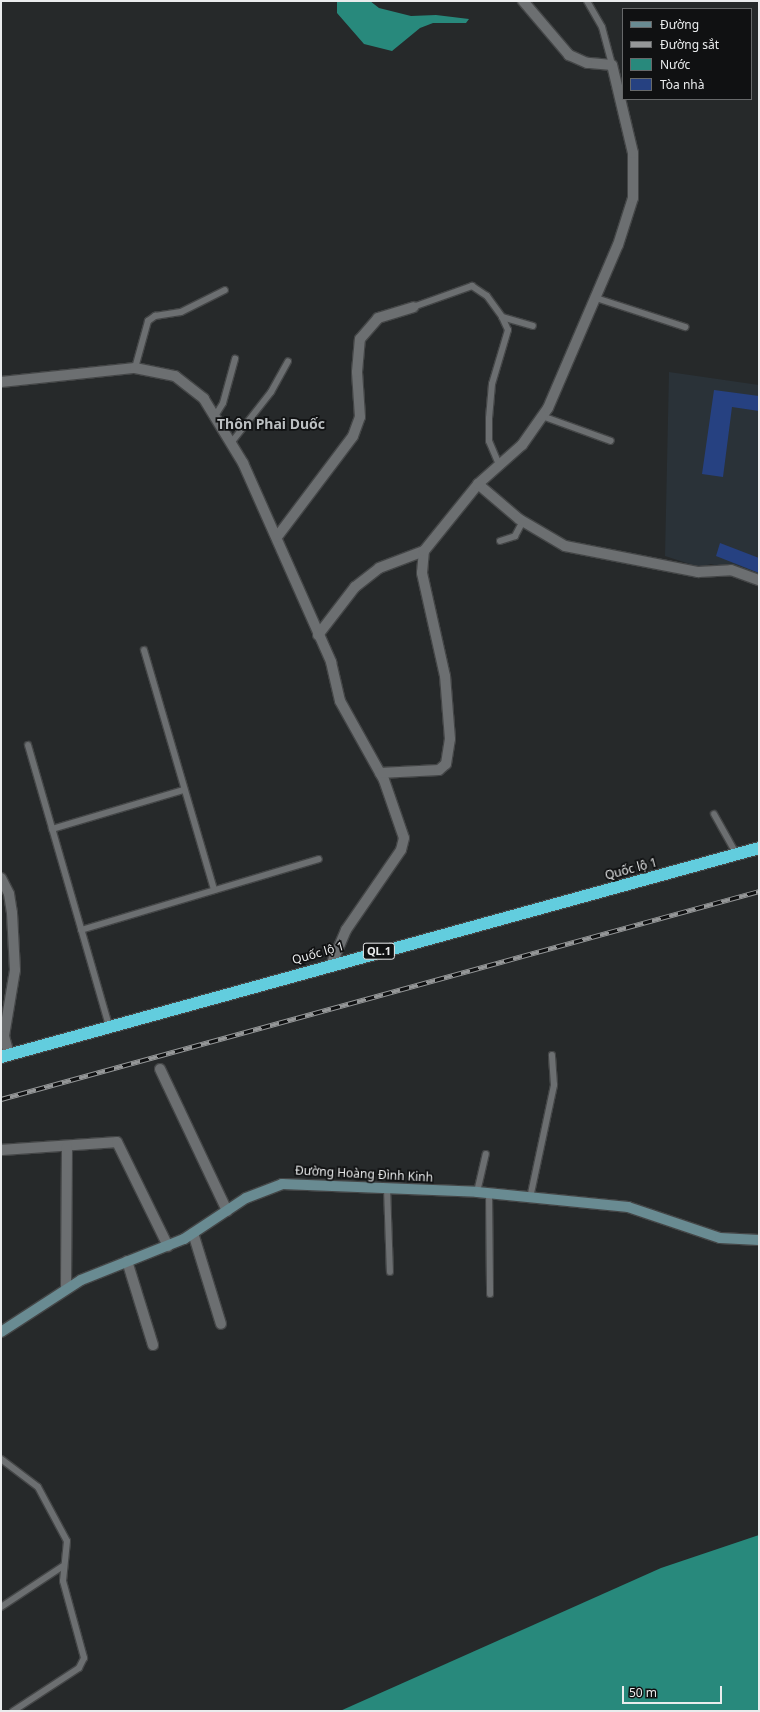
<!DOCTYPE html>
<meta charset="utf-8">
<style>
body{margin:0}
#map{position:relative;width:760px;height:1712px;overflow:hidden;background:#26292a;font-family:"Noto Sans",sans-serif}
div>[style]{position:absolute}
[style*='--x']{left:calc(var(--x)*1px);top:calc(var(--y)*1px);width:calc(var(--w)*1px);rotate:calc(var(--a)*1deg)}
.built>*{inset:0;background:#2a3238}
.water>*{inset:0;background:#28897c}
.building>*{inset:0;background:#264181}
.roads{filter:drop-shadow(1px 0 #444647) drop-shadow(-1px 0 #444647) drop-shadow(0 1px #444647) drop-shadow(0 -1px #444647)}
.lane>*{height:6px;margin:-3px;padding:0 3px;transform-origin:3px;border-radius:3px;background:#6c6f71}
.street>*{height:10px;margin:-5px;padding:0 5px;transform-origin:5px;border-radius:5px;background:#6c6f71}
.secondary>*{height:10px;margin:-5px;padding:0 5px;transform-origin:5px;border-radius:5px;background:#698b92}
.highway>*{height:12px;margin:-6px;padding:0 6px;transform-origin:6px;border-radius:6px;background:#62cdde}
.rail>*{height:4.5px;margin-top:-2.25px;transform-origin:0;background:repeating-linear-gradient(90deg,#101112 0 9px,#959798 0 18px);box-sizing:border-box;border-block:1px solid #959798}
span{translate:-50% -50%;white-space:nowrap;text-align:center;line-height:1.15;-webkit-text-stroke:3.5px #101112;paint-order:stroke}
.shield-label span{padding:1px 3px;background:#101112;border:1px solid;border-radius:3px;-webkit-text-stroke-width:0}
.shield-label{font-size:11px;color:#eaeced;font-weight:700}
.street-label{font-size:12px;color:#eaeced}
.quarter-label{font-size:14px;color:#bbbfc1;font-weight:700}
.frame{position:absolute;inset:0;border:2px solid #eaeced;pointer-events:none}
.legend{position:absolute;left:622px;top:8px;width:130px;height:92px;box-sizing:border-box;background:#101112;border:1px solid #67696a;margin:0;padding:5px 7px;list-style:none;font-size:12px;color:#eaeced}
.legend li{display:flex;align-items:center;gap:8px;height:20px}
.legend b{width:20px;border:1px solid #67696a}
.scale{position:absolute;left:622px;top:1686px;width:100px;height:18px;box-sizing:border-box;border:2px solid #eaeced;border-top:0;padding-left:5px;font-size:12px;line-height:14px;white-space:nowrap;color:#eaeced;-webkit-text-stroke:3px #101112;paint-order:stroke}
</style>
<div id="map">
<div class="built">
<i style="clip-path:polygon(669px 372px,759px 385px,759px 579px,711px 564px,699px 567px,665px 556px)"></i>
</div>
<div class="water">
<i style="clip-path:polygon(337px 1px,370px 1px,379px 8px,411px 16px,436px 15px,469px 19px,466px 23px,433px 23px,420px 28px,392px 51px,364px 44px,337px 13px)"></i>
<i style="clip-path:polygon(759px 1535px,759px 1711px,340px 1711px,661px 1568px)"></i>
</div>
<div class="building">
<i style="clip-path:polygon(714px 390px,759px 396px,759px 411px,732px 407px,723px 477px,702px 474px)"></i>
<i style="clip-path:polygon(720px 543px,759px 558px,759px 573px,716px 556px)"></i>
</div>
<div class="roads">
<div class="lane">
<i style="--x:587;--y:1;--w:30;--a:60"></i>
<i style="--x:602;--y:27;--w:39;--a:75"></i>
<i style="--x:596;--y:298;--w:94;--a:18"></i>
<i style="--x:413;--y:307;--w:63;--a:-19.6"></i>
<i style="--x:472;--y:286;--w:18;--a:34"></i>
<i style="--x:487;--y:296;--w:26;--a:54"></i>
<i style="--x:502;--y:317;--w:14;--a:65"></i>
<i style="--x:508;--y:330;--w:56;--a:106.5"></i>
<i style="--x:492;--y:384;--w:34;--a:95"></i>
<i style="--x:489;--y:418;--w:23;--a:90"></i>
<i style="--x:489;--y:441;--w:26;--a:67"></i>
<i style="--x:502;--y:317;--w:32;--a:16"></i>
<i style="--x:135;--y:368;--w:49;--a:-74.5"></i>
<i style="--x:148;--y:321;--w:9;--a:-36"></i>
<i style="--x:155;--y:316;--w:26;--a:-9"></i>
<i style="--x:181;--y:312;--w:49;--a:-26.6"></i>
<i style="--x:215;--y:416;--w:15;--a:-58"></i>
<i style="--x:223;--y:403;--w:46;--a:-74.7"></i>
<i style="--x:542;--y:416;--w:73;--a:19.9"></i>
<i style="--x:231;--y:443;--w:65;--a:-51.9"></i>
<i style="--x:271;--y:392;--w:35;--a:-61"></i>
<i style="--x:500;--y:541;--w:16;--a:-18"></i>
<i style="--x:515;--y:536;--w:17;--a:-62"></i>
<i style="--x:144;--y:650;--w:250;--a:73.7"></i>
<i style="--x:28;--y:745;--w:292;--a:73.9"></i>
<i style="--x:714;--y:814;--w:47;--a:60.7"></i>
<i style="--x:52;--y:829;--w:138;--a:-16.5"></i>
<i style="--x:81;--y:930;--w:248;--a:-16.6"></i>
<i style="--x:387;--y:1188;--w:84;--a:88"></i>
<i style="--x:477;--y:1192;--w:39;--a:-77"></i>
<i style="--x:489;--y:1193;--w:101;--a:89.4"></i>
<i style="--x:530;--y:1198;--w:116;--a:-78"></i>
<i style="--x:554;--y:1085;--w:30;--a:-94"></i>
<i style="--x:1;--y:1459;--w:46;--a:37.1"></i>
<i style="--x:38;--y:1487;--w:61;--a:61.8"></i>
<i style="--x:67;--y:1541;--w:40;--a:95.7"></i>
<i style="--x:63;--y:1581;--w:80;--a:74.7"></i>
<i style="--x:84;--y:1658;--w:11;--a:117"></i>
<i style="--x:79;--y:1668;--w:79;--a:146.9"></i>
<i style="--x:1;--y:1607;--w:74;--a:-33.5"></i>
</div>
<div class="street">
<i style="--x:1;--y:382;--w:135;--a:-6"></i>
<i style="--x:135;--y:368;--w:41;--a:11.3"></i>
<i style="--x:175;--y:376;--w:37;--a:38"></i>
<i style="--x:204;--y:399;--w:75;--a:58.6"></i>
<i style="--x:243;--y:463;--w:218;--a:66.1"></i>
<i style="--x:331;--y:662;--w:40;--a:77"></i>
<i style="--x:340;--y:701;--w:90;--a:60.9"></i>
<i style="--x:384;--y:780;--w:61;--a:71"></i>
<i style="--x:404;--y:838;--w:12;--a:104"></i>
<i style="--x:401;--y:850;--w:97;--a:124.5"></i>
<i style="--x:346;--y:930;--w:36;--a:113"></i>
<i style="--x:478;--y:484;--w:54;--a:40.5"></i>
<i style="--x:519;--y:519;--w:53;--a:30.4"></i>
<i style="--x:565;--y:546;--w:136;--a:11.1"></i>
<i style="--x:698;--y:572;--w:33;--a:-3"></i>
<i style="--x:731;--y:570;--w:30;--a:20"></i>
<i style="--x:277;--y:537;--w:126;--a:-53"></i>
<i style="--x:353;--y:436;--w:20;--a:-70"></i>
<i style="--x:360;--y:417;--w:45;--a:-93.8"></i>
<i style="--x:357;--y:372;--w:33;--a:-85"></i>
<i style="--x:360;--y:339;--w:28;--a:-49"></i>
<i style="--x:378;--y:318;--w:37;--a:-17"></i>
<i style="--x:318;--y:635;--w:61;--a:-52.4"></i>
<i style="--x:355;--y:587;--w:31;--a:-38"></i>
<i style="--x:379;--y:568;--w:48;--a:-20.7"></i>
<i style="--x:380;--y:773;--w:59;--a:-2.9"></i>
<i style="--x:439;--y:770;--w:9;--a:-41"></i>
<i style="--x:446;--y:764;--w:25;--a:-81"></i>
<i style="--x:450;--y:739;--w:63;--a:-94.5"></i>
<i style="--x:445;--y:676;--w:106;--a:-102.6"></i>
<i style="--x:422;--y:573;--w:22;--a:-85"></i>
<i style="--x:424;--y:551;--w:86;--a:-51.1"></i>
<i style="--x:478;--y:484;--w:59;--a:-41.6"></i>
<i style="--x:522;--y:445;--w:45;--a:-54.9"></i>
<i style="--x:548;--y:408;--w:177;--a:-66.8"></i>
<i style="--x:618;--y:245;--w:49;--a:-72.3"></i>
<i style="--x:633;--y:198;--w:45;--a:-90"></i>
<i style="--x:633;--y:153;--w:90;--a:-103.4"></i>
<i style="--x:612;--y:65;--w:25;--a:-175"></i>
<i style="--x:587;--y:63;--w:20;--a:-156"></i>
<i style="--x:569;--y:55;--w:71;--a:-130.4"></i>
<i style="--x:1;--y:878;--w:18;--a:63"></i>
<i style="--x:9;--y:894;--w:19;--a:81"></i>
<i style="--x:12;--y:913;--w:57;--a:87"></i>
<i style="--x:15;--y:970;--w:67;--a:99.5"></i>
<i style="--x:4;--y:1036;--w:20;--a:75"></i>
<i style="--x:160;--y:1069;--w:157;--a:64.7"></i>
<i style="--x:1;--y:1150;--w:116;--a:-3.9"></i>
<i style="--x:117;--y:1142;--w:116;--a:63.9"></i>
<i style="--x:193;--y:1233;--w:95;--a:72.9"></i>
<i style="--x:127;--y:1261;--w:88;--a:72.8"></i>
<i style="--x:66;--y:1289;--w:143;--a:-89.6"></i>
</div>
<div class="secondary">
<i style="--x:1;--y:1332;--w:95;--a:-33"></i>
<i style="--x:81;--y:1280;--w:111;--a:-21.7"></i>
<i style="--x:184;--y:1239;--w:74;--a:-33.5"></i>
<i style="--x:246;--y:1198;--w:39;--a:-21"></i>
<i style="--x:282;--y:1184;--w:195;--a:2.3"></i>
<i style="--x:477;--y:1192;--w:152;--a:5.7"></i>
<i style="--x:628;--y:1207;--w:97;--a:18.6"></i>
<i style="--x:720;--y:1238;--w:39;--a:3"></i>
</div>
<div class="highway">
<i style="--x:1;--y:1057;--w:786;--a:-15.41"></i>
</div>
</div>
<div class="rail">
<i style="--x:1;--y:1099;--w:786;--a:-15.34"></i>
</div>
<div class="shield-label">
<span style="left:379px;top:951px">QL.1</span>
</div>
<div class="street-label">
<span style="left:631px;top:869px;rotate:-15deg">Quốc lộ 1</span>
<span style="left:318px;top:953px;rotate:-16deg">Quốc lộ 1</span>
<span style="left:364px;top:1174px;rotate:3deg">Đường Hoàng Đình Kinh</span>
</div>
<div class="quarter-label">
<span style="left:271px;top:424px">Thôn Phai Duốc</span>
</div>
<div class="frame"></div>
<ul class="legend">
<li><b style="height:5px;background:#698b92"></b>Đường</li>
<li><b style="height:5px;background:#959798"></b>Đường sắt</li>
<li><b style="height:11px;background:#28897c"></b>Nước</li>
<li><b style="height:11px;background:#264181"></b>Tòa nhà</li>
</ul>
<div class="scale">50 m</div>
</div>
